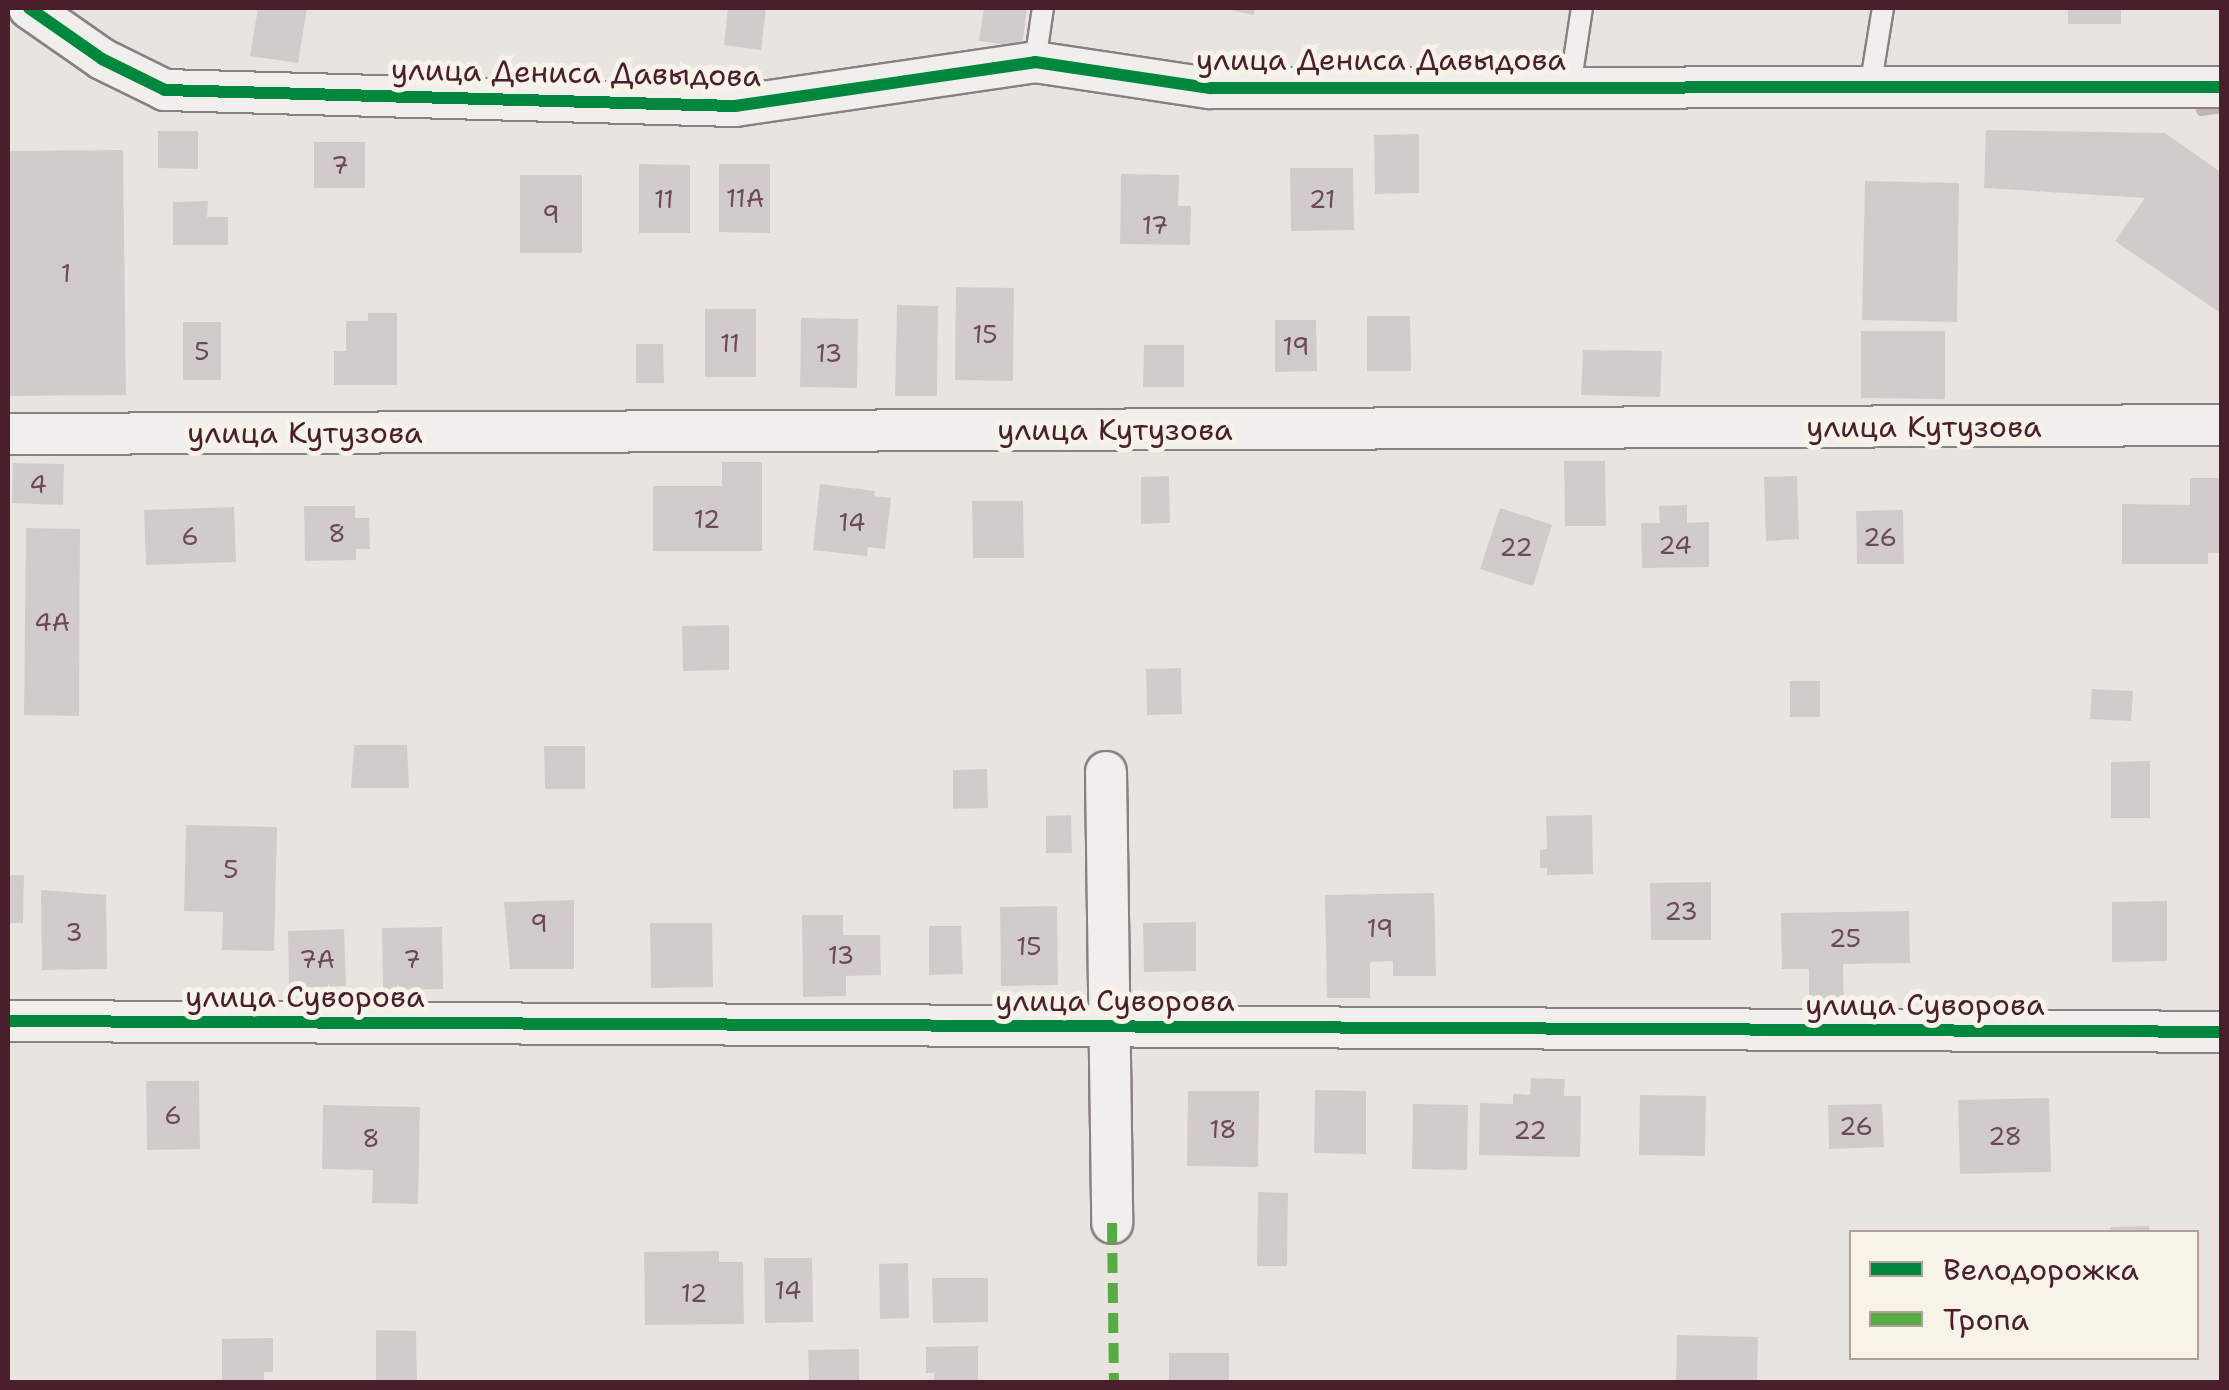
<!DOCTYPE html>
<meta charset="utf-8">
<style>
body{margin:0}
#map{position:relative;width:2229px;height:1390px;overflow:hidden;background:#e8e5e0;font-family:"Shantell Sans",sans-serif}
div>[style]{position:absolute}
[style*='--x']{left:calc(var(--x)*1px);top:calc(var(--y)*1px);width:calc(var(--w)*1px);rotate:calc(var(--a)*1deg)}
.stream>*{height:11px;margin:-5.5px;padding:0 5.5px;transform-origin:5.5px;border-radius:5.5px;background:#c3b4b1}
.building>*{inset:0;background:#d1ccc9}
.roads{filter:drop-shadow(2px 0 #898080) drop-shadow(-2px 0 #898080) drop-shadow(0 2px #898080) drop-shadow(0 -2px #898080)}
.service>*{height:20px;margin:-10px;padding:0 10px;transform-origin:10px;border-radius:10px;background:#f0efeb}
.minor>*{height:40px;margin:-20px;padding:0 20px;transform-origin:20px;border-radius:20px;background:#f0efeb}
.quiet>*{height:10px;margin-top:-5px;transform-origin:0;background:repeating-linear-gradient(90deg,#57aa44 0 20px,transparent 0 30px)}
.cycleway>*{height:12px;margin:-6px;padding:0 6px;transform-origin:6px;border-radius:6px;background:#00873e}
span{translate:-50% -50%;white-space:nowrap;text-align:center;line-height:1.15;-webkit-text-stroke:10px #f7f3e8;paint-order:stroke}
.number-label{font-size:25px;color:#6c4a52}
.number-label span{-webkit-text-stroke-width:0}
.street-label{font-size:30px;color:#4a1f2b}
.frame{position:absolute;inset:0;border:10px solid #4a1f2b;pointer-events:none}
.legend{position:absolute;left:1849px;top:1230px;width:350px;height:130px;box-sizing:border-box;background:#f7f3e8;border:2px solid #b29e9c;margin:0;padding:12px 18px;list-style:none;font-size:30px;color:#4a1f2b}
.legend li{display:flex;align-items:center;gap:20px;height:50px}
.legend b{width:50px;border:2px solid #b29e9c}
</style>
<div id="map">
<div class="stream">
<i style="--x:2201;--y:110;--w:21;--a:-8"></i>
</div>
<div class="building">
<i style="clip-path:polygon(258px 8px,307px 8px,298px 63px,250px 56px)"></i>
<i style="clip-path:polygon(728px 8px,766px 8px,761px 50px,724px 45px)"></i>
<i style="clip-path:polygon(984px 8px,1027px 8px,1022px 47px,979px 41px)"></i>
<i style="clip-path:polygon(1221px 8px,1255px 8px,1254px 15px)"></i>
<i style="clip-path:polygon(2068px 8px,2121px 8px,2121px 24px,2068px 24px)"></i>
<i style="clip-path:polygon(1986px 130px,2165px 133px,2222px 173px,2222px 314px,2115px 241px,2145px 198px,1984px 188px)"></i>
<i style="clip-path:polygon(158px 131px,198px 131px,198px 169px,158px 168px)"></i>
<i style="clip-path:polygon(1419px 134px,1419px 193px,1375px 194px,1374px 135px)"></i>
<i style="clip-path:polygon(314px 142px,365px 142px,365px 188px,314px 188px)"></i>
<i style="clip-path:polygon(123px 150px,126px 395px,8px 396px,8px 151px)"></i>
<i style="clip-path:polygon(639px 164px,690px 165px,690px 233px,639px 233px)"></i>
<i style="clip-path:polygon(719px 164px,770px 164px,770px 233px,719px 232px)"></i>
<i style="clip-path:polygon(1290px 168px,1353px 168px,1354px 230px,1291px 231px)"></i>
<i style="clip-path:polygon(1121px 174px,1179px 175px,1178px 206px,1191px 206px,1190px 245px,1120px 244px)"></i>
<i style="clip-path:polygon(520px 175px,582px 175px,582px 253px,520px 253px)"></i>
<i style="clip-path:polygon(1865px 181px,1959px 183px,1957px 322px,1862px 320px)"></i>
<i style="clip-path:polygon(208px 201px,207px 217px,228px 217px,228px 245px,173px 245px,173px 202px)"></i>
<i style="clip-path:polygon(956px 287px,1014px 288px,1013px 381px,955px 380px)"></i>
<i style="clip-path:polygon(897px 305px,938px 306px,937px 396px,895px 396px)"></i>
<i style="clip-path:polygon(705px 309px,756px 309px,756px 377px,705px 377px)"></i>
<i style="clip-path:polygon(368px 313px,397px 313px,397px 385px,334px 385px,334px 351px,346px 351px,346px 321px,368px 321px)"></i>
<i style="clip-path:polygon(1367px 316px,1410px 316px,1411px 371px,1367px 371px)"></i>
<i style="clip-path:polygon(801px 318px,858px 319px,857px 388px,800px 387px)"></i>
<i style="clip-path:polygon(1275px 320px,1316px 320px,1317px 371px,1275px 372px)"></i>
<i style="clip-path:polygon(183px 322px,221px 322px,221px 380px,183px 380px)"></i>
<i style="clip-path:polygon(1861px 331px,1945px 331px,1945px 399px,1861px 398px)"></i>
<i style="clip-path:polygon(636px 344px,663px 344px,664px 383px,636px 383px)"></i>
<i style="clip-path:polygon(1144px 345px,1184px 345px,1184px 387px,1143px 387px)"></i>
<i style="clip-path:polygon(1583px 350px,1662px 351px,1660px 397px,1581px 395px)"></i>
<i style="clip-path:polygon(1564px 461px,1605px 461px,1606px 526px,1565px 526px)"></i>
<i style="clip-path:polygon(722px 462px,762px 462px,762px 551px,653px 551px,653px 486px,722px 486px)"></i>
<i style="clip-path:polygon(13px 463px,64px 464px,63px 505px,12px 503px)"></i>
<i style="clip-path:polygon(1169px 476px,1170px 523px,1141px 524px,1141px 477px)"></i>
<i style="clip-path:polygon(1797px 476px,1799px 539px,1766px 541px,1764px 477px)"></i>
<i style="clip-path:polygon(2190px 478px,2222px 478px,2222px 553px,2208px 553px,2208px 564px,2122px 564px,2122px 504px,2190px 505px)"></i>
<i style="clip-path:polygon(820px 484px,875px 491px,874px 496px,891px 498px,885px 549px,868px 547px,867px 556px,813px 550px)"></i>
<i style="clip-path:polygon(972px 501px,1023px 501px,1024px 558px,973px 558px)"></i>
<i style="clip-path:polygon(1687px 505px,1687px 523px,1709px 522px,1709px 567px,1642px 568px,1641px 523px,1660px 523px,1659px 506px)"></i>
<i style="clip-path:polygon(304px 506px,355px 506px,355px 518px,369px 518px,370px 549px,356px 549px,356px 560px,305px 561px)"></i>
<i style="clip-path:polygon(234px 507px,236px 562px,146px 565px,144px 510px)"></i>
<i style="clip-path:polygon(1500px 508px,1552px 525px,1533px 586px,1480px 569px)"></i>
<i style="clip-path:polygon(1903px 510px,1904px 564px,1857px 564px,1856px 511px)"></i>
<i style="clip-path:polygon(26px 528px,80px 529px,79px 716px,24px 715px)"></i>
<i style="clip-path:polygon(729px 625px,729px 670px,683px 671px,682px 626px)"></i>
<i style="clip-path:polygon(1181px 668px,1182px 714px,1147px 715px,1146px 669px)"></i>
<i style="clip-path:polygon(1790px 681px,1820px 681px,1820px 717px,1790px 717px)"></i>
<i style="clip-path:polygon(2092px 689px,2133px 691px,2131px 721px,2090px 719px)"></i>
<i style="clip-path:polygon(354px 745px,407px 745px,409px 788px,351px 788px)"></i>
<i style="clip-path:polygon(544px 746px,585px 746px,585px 789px,545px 789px)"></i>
<i style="clip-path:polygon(2150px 761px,2150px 818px,2111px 818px,2111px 762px)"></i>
<i style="clip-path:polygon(987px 769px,988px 808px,953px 809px,953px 770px)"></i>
<i style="clip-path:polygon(1071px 815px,1072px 853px,1046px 853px,1046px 816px)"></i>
<i style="clip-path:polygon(1592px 815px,1593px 874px,1547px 875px,1547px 868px,1540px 868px,1540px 850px,1547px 849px,1546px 816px)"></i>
<i style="clip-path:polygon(186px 825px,277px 827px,274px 951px,222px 950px,223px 912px,184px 911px)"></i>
<i style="clip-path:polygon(8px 875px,24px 875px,23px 923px,8px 923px)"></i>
<i style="clip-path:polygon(1711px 882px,1711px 940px,1651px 940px,1650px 883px)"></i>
<i style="clip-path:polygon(41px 890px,106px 895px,107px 969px,42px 970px)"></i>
<i style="clip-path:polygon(1434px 893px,1436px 976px,1393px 976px,1393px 961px,1370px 962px,1370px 998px,1327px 998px,1325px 895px)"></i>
<i style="clip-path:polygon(574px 900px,574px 969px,510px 969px,504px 902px)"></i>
<i style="clip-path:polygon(2167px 901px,2167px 961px,2112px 962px,2112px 902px)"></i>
<i style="clip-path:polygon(1057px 906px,1058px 985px,1001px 986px,1000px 907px)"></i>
<i style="clip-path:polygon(1909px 911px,1910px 963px,1843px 964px,1844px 1002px,1809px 1003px,1809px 969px,1782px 969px,1781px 913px)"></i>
<i style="clip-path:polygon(802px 915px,843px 915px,843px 935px,880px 935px,881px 975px,846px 976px,846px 996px,803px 997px)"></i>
<i style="clip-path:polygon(1196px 922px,1196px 971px,1144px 972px,1143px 923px)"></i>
<i style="clip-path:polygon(650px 923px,712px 923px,713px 987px,651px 988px)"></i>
<i style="clip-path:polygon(929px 926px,961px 926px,963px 974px,929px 975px)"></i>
<i style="clip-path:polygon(442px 927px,443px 989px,383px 990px,382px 928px)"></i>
<i style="clip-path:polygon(344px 929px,346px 986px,289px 988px,288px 931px)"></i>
<i style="clip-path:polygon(1531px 1078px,1565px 1079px,1564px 1096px,1581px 1096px,1580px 1157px,1479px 1155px,1480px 1103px,1513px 1104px,1513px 1094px,1530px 1095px)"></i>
<i style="clip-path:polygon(146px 1081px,199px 1081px,200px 1149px,147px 1150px)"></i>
<i style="clip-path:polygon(1315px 1090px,1366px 1091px,1366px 1154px,1314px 1153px)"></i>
<i style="clip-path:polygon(1188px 1091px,1259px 1091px,1258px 1167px,1187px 1166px)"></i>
<i style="clip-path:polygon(1640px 1095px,1706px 1096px,1705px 1156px,1639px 1155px)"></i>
<i style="clip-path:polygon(2049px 1098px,2051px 1172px,1960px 1174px,1958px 1100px)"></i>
<i style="clip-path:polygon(1413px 1104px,1468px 1105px,1467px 1170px,1412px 1169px)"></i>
<i style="clip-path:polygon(1882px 1104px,1884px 1147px,1829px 1149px,1828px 1105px)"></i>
<i style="clip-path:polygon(323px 1105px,420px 1107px,418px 1204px,372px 1203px,373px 1170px,322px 1169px)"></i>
<i style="clip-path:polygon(1258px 1192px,1288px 1193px,1287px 1266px,1257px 1266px)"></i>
<i style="clip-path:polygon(2149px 1226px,2150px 1232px,2111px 1232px,2110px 1227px)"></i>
<i style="clip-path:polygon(719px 1251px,719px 1262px,743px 1262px,744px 1324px,645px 1325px,644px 1252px)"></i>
<i style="clip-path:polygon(764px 1258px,812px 1258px,813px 1322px,765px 1323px)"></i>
<i style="clip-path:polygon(908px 1263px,909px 1318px,880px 1319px,879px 1264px)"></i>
<i style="clip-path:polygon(932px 1278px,988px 1278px,988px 1322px,933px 1323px)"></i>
<i style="clip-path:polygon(376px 1330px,416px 1331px,417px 1382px,376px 1382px)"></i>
<i style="clip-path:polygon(1677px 1335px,1758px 1337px,1757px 1382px,1676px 1382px)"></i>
<i style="clip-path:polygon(273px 1338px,273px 1372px,264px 1372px,264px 1382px,222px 1382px,222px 1339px)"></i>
<i style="clip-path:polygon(978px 1346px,978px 1382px,934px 1382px,934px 1373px,926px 1373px,926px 1347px)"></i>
<i style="clip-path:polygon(859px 1349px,859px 1382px,809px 1382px,808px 1350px)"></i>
<i style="clip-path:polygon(1169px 1353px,1229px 1353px,1229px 1382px,1169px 1382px)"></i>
</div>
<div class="roads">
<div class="service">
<i style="--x:1035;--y:62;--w:55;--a:-81.6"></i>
<i style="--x:1570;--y:87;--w:80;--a:-81.4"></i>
<i style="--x:1870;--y:88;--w:81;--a:-80.8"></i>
</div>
<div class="minor">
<i style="--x:29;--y:8;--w:89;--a:34.9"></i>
<i style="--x:102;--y:59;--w:70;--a:26.2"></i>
<i style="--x:165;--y:90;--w:570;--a:1.61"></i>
<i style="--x:735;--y:106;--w:303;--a:-8.3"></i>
<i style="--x:1035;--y:62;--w:177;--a:8.5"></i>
<i style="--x:1210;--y:88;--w:1012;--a:-0.06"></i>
<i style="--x:8;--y:434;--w:2214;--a:-0.23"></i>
<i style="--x:1106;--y:772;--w:451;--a:89.2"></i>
<i style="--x:8;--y:1021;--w:2214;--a:0.28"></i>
</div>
</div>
<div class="quiet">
<i style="--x:1112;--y:1223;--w:159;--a:89.3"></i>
</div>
<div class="cycleway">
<i style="--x:29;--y:8;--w:89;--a:34.9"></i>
<i style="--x:102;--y:59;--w:70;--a:26.2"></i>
<i style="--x:165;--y:90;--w:570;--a:1.61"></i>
<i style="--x:735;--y:106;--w:303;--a:-8.3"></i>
<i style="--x:1035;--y:62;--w:177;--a:8.5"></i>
<i style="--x:1210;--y:88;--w:1012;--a:-0.06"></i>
<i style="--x:8;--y:1021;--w:2214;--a:0.28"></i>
</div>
<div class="number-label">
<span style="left:340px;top:165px">7</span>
<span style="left:745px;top:198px">11А</span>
<span style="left:664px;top:199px">11</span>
<span style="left:1322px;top:199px">21</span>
<span style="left:551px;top:214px">9</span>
<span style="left:1155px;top:225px">17</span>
<span style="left:66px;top:273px">1</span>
<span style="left:985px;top:334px">15</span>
<span style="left:730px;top:343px">11</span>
<span style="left:1296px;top:346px">19</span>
<span style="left:202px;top:351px">5</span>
<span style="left:829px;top:353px">13</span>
<span style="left:38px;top:484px">4</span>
<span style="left:707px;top:519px">12</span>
<span style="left:852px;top:522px">14</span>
<span style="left:337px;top:533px">8</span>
<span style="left:190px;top:536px">6</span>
<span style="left:1880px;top:537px">26</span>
<span style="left:1675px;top:545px">24</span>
<span style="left:1516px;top:547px">22</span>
<span style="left:52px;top:622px">4А</span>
<span style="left:231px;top:869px">5</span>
<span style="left:1681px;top:911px">23</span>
<span style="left:539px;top:923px">9</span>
<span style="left:1380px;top:928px">19</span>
<span style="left:74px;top:932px">3</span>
<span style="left:1845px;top:938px">25</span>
<span style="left:1029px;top:946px">15</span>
<span style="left:841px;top:955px">13</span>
<span style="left:317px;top:959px">7А</span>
<span style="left:412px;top:959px">7</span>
<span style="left:173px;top:1115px">6</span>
<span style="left:1856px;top:1126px">26</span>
<span style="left:1223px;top:1129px">18</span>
<span style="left:1530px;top:1130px">22</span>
<span style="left:2005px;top:1136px">28</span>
<span style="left:371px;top:1138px">8</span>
<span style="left:788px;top:1290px">14</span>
<span style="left:694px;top:1293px">12</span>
</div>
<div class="street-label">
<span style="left:1381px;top:60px">улица Дениса Давыдова</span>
<span style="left:576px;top:73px;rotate:1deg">улица Дениса Давыдова</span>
<span style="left:1924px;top:427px">улица Кутузова</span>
<span style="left:1115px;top:430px">улица Кутузова</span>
<span style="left:305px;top:433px">улица Кутузова</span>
<span style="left:305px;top:997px">улица Суворова</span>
<span style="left:1115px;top:1001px">улица Суворова</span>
<span style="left:1925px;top:1005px">улица Суворова</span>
</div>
<div class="frame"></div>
<ul class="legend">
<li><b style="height:12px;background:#00873e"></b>Велодорожка</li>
<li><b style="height:12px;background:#57aa44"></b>Тропа</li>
</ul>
</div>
